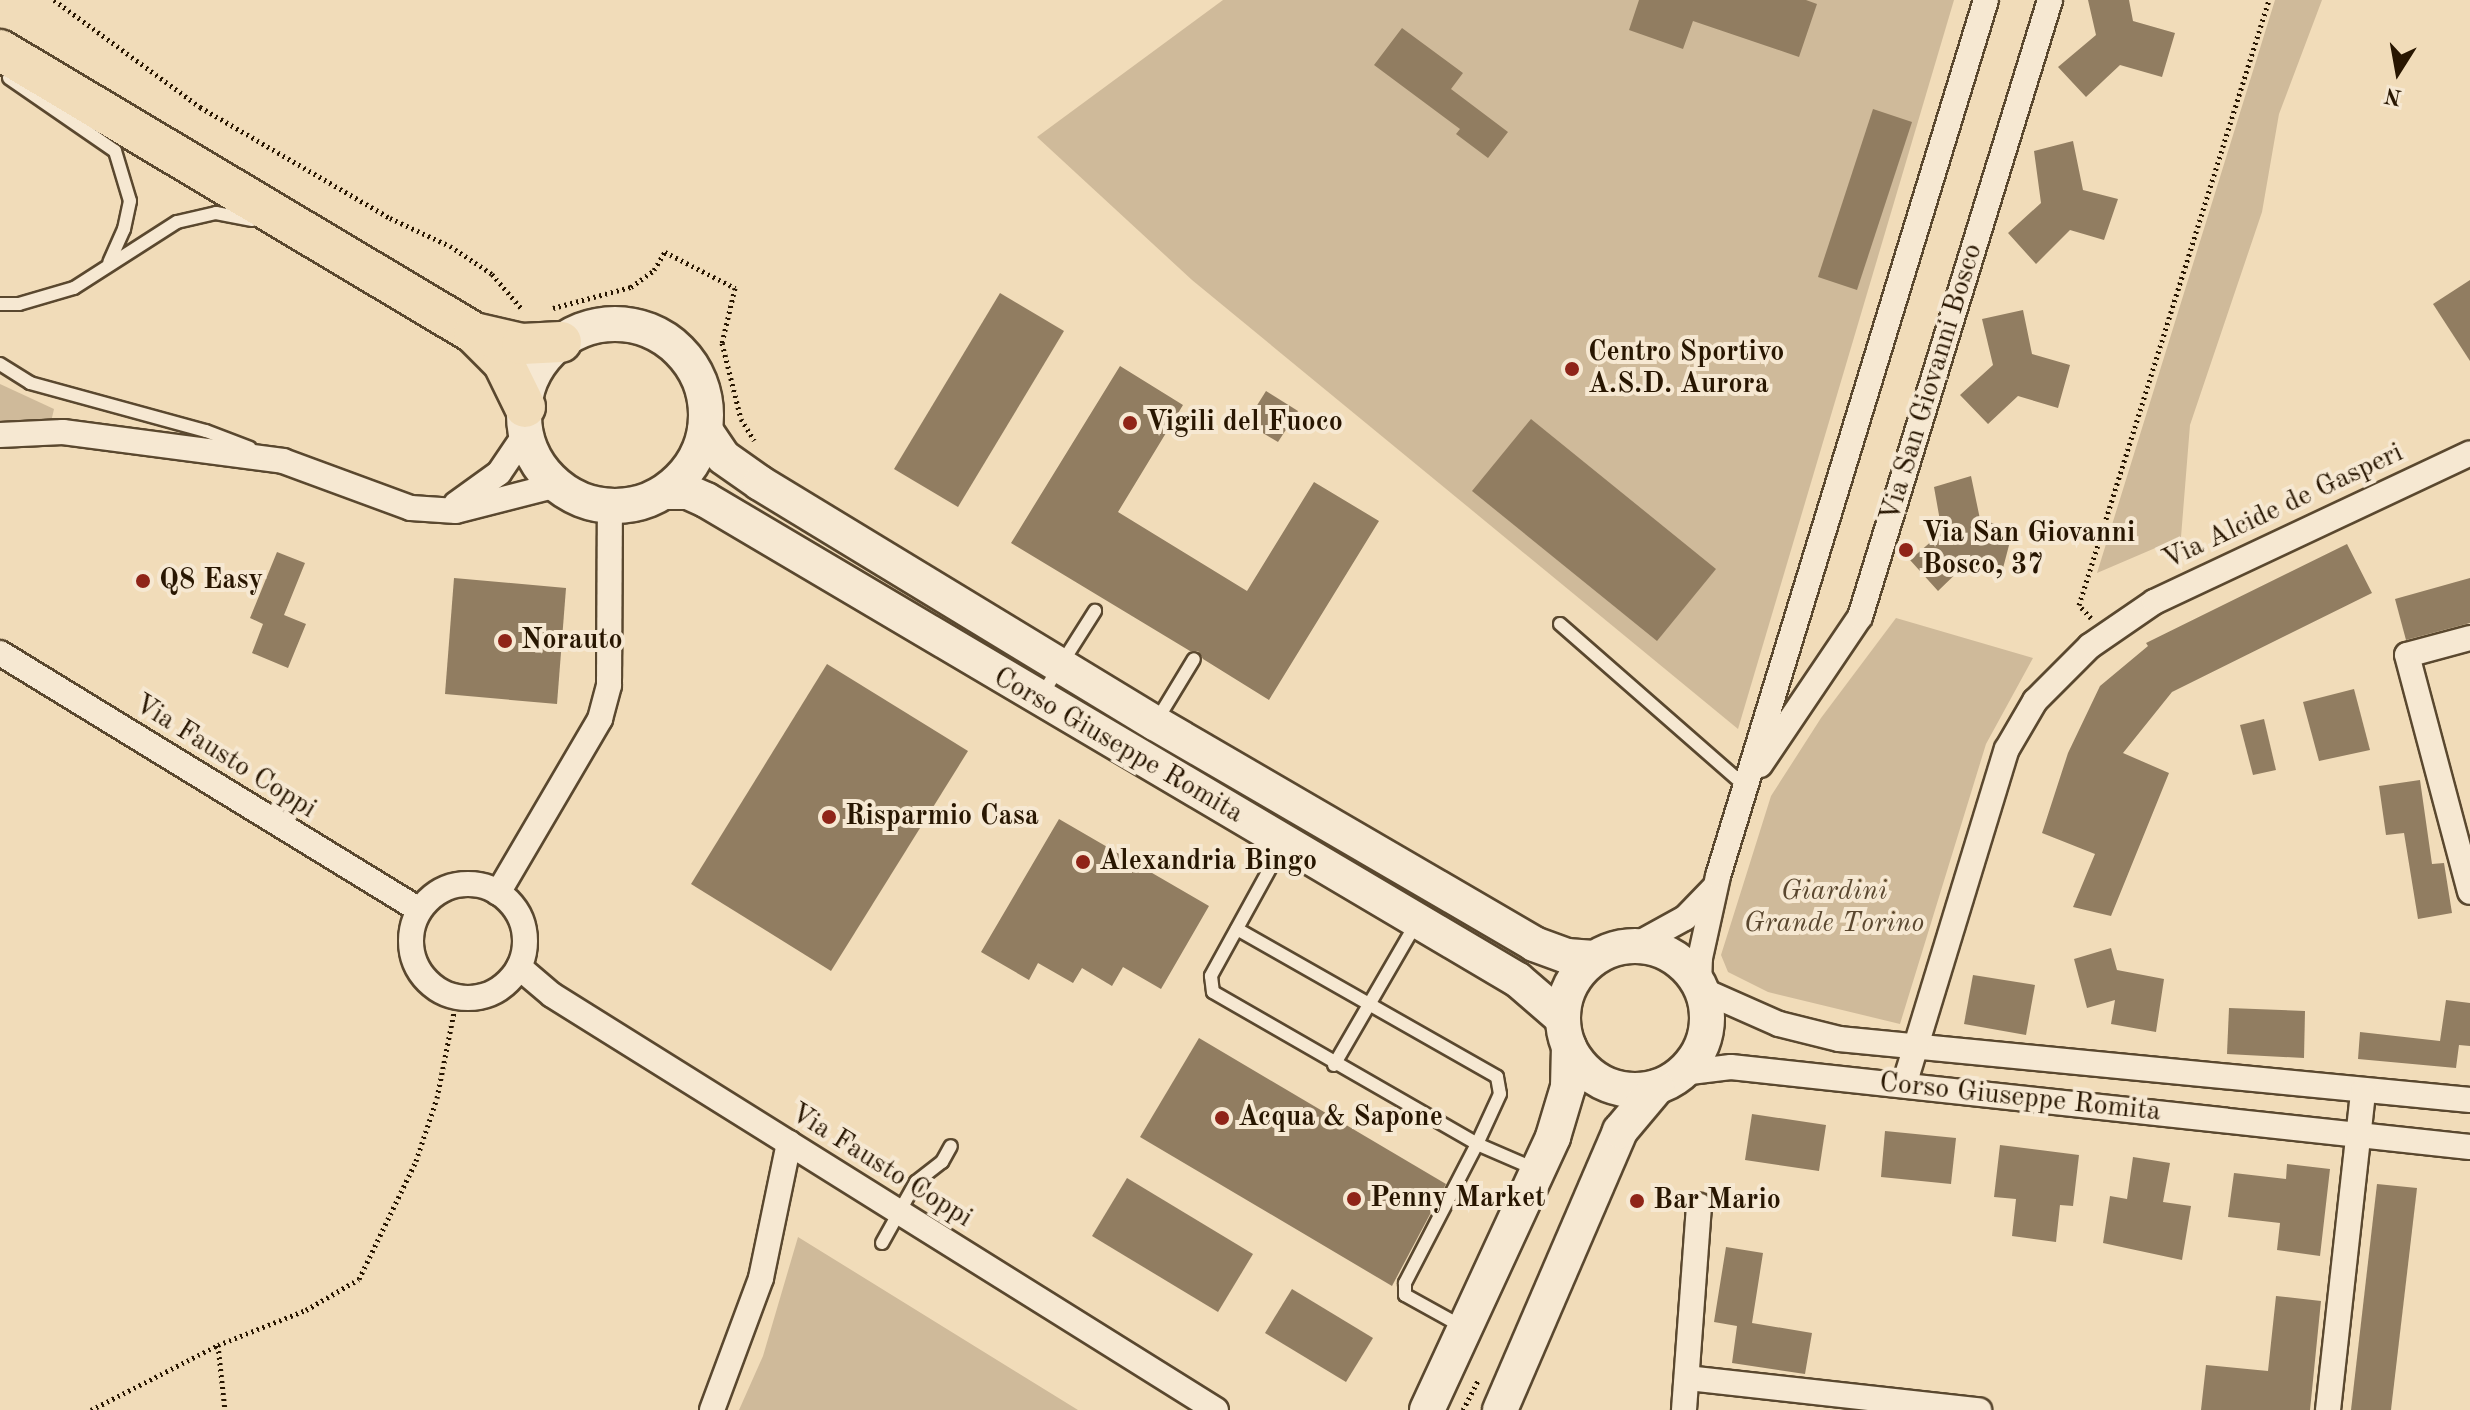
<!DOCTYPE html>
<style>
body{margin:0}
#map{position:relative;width:2470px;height:1410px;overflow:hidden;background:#f1dcb9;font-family:"Old Standard TT",serif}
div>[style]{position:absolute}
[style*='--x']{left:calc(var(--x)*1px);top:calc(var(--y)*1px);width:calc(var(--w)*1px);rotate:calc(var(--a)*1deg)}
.green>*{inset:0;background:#cfba9a}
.building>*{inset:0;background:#917d61}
.path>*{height:5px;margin-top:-2.5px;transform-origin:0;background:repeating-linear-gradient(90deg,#281601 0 2px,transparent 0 6px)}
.roads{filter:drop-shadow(2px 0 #5a482f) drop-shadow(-2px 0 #5a482f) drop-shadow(0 2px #5a482f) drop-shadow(0 -2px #5a482f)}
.service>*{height:12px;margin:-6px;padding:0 6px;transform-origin:6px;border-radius:6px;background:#f6e8d2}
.minor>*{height:24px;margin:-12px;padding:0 12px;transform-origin:12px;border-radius:12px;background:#f6e8d2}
.minor>.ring{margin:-12px;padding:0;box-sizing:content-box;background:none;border:24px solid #f6e8d2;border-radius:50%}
.secondary>*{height:34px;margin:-17px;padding:0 17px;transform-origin:17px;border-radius:17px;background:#f6e8d2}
.secondary>.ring{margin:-17px;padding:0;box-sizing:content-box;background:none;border:34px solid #f6e8d2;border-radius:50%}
.trunk>*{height:40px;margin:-20px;padding:0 20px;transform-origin:20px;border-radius:20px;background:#f1dcb9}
.dots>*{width:22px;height:22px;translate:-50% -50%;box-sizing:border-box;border:4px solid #f6e8d2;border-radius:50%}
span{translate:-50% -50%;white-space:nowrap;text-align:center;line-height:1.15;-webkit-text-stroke:8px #f6e8d2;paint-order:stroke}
.poi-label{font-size:28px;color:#281601;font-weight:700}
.left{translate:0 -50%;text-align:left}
.street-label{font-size:28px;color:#281601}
.park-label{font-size:28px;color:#5a472f;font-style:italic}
.north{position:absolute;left:2358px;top:32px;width:80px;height:80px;-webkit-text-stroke:6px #f6e8d2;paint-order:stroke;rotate:191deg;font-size:22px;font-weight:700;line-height:32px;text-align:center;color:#281601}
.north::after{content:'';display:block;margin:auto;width:28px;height:36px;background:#281601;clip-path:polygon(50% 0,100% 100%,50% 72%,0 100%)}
</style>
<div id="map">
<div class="green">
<i style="clip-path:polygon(1223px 0,1954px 0,1738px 729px,1192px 280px,1037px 137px)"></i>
<i style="clip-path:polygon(2275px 0,2322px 0,2279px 114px,2262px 212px,2190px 425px,2181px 537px,2097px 573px)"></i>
<i style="clip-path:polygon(0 384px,54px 409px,51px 422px,0 426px)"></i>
<i style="clip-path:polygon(1896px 618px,2033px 658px,1986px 744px,1900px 1024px,1768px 992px,1728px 972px,1721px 955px,1771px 796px,1821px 718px)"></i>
<i style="clip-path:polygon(798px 1237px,1078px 1410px,739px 1410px,763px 1356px)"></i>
</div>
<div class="building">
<i style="clip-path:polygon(1639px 0,1806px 0,1817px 4px,1799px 57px,1693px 21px,1683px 49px,1629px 30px)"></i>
<i style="clip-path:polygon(2088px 0,2129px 0,2133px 21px,2175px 33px,2162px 77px,2120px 65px,2086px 97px,2058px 67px,2096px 35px)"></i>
<i style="clip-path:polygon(1402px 28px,1463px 73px,1451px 89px,1508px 132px,1488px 158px,1456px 134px,1460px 129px,1374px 65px)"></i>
<i style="clip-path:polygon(1873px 109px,1912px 122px,1857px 290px,1818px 277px)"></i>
<i style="clip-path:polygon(2073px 141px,2083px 190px,2118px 199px,2104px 240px,2070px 230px,2036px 264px,2008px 233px,2041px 203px,2034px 151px)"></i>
<i style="clip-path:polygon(2470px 280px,2470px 361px,2433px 304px)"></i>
<i style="clip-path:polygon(1000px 293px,1064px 331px,958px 507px,894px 469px)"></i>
<i style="clip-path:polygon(2023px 310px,2032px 354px,2070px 365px,2058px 408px,2018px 396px,1988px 424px,1960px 395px,1993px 365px,1982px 319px)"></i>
<i style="clip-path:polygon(1120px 366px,1183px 405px,1118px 512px,1247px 591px,1314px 482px,1379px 521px,1269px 700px,1203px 659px,1198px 651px,1190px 651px,1011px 543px)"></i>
<i style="clip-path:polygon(1266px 391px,1298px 411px,1278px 442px,1246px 423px)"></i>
<i style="clip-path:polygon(1531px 419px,1716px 569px,1657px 641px,1472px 491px)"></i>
<i style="clip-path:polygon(1971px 476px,1980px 519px,2013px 530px,2002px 572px,1968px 562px,1938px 591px,1910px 560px,1942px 532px,1934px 487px)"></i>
<i style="clip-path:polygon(2347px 544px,2372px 593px,2172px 692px,2123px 753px,2169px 773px,2111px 916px,2073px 907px,2095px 854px,2042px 833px,2068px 753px,2100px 686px,2148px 646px,2146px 643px)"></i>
<i style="clip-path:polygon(277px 552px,305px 563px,284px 615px,306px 624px,288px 668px,252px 653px,263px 624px,250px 618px)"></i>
<i style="clip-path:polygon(454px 578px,566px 588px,557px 704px,445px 694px)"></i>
<i style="clip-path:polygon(2470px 578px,2470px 623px,2406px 640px,2395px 599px)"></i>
<i style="clip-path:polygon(827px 664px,968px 751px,831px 971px,691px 884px)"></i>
<i style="clip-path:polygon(2354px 689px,2370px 750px,2319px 761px,2303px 702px)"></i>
<i style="clip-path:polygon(2264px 719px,2276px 770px,2253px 775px,2240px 725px)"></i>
<i style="clip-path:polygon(2420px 780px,2432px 864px,2444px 863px,2452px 913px,2418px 919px,2404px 833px,2386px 835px,2379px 786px)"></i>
<i style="clip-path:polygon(1059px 819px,1209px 906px,1161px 989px,1123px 967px,1112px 986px,1082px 968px,1073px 983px,1038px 963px,1029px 980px,981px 952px)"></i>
<i style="clip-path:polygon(2111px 948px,2117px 970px,2164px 979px,2156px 1032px,2111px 1024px,2115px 1000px,2087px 1008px,2074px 959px)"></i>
<i style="clip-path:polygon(1973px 975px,2035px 985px,2026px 1035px,1964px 1024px)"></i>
<i style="clip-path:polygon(2446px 1000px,2470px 1003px,2470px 1046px,2459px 1045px,2456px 1068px,2358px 1059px,2360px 1032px,2440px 1041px)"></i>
<i style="clip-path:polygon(2229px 1008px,2305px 1011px,2304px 1058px,2227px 1054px)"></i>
<i style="clip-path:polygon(1199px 1038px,1446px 1184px,1392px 1286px,1140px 1137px)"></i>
<i style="clip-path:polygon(1752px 1114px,1826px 1125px,1819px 1171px,1745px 1160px)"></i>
<i style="clip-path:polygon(1885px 1131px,1956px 1138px,1951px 1184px,1881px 1177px)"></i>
<i style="clip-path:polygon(2000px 1145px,2079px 1155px,2073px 1206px,2060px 1205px,2056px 1242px,2012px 1236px,2016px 1199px,1994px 1197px)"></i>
<i style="clip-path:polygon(2133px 1157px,2170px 1163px,2163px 1202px,2191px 1206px,2182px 1260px,2103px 1243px,2110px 1196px,2127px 1199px)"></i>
<i style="clip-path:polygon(2287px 1164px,2330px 1169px,2320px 1256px,2277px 1250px,2280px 1223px,2228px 1217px,2234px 1173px,2286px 1179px)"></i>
<i style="clip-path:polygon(1127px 1178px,1253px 1254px,1218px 1312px,1092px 1236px)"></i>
<i style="clip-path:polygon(2377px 1184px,2417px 1188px,2391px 1410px,2351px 1410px)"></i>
<i style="clip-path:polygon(1726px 1247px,1763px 1253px,1752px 1323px,1812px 1333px,1805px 1374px,1732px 1363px,1737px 1326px,1714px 1322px)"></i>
<i style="clip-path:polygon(1292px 1289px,1373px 1338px,1346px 1382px,1265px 1333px)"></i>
<i style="clip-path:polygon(2276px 1296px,2321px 1301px,2310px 1410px,2201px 1410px,2206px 1365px,2268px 1371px)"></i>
</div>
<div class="path">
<i style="--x:54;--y:0;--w:181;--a:36.2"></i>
<i style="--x:200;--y:107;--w:220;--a:30.3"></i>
<i style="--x:390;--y:218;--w:66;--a:25"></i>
<i style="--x:450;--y:246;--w:50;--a:33.7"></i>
<i style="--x:492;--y:274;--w:45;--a:49.5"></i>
<i style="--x:553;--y:308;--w:81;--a:-15.1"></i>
<i style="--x:631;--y:287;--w:29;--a:-36"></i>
<i style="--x:654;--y:270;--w:21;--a:-59"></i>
<i style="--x:665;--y:252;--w:79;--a:27.2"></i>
<i style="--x:735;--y:288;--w:57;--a:103.3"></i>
<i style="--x:722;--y:343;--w:78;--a:76"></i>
<i style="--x:741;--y:419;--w:25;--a:58"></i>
<i style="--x:2091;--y:618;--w:18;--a:-133"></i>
<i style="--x:2079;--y:605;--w:634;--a:-72.57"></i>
<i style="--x:218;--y:1345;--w:65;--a:83.9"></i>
<i style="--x:91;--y:1410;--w:143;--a:-27.1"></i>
<i style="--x:218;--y:1345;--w:95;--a:-21.7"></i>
<i style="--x:306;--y:1310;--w:61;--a:-30.3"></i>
<i style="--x:359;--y:1279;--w:131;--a:-64.2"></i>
<i style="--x:416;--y:1161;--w:66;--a:-71.6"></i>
<i style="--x:437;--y:1098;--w:103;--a:-78.8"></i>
<i style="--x:1463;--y:1410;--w:35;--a:-63"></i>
</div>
<div class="roads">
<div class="service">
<i style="--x:9;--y:78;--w:129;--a:34.6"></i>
<i style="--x:115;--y:151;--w:52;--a:73.3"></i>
<i style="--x:130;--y:201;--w:29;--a:102"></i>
<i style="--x:124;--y:229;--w:36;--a:114"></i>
<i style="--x:0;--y:304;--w:19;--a:0"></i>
<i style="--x:19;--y:304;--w:57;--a:-16.2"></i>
<i style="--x:74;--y:288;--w:122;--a:-32.7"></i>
<i style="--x:177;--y:222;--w:40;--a:-13"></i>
<i style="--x:216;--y:213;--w:37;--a:11"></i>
<i style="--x:0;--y:364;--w:36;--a:32"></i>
<i style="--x:30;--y:383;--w:182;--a:15.3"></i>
<i style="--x:206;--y:431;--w:47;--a:21.1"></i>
<i style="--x:1560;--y:624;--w:246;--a:41.2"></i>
<i style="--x:1041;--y:696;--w:101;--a:-57.6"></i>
<i style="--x:1157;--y:720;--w:71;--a:-58.8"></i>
<i style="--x:1284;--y:843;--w:152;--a:118.8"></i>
<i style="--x:1211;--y:976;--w:16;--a:83"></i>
<i style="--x:1213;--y:992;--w:305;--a:29.9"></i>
<i style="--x:1477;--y:1144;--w:157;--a:117.4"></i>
<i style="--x:1405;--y:1283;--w:12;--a:90"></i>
<i style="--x:1405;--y:1295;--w:64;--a:29"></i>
<i style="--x:1237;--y:929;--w:299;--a:29.6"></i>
<i style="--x:1497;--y:1077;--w:17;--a:80"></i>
<i style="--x:1500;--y:1094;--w:55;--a:114.7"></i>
<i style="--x:1477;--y:1144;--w:65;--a:23.4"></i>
<i style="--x:1334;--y:1065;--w:165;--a:-59.9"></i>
<i style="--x:882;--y:1243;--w:70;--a:-60.9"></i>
<i style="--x:916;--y:1182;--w:33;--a:-38"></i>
<i style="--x:942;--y:1162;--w:18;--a:-61"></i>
</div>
<div class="minor">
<i style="--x:0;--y:435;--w:63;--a:-2.7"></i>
<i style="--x:63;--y:432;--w:222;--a:7.5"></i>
<i style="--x:283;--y:461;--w:136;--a:20.2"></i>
<i style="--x:411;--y:508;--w:45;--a:3.8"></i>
<i style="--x:456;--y:511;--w:104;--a:-14.4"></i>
<i style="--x:456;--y:504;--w:53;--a:-35.8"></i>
<i style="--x:499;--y:473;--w:48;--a:-56"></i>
<i style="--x:2470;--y:638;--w:65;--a:164.9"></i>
<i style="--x:2407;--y:655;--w:245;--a:75.1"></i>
<i style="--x:0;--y:653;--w:492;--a:31.5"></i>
<i style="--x:1760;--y:765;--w:179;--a:-56"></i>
<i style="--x:1860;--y:617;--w:646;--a:-72.88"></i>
<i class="ring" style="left:411px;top:884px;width:90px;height:90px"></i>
<i style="--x:498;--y:893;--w:202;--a:-59.6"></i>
<i style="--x:600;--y:719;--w:35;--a:-75"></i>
<i style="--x:609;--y:685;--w:179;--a:-89.7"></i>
<i style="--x:1634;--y:946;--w:58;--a:-28.8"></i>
<i style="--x:1685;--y:918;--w:40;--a:-46"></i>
<i style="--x:519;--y:967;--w:43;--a:40.3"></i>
<i style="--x:552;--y:995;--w:783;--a:32.01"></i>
<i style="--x:1699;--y:985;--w:27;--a:-88"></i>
<i style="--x:1700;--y:958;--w:84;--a:-77.6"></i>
<i style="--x:1718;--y:876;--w:916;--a:-72.99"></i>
<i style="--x:1702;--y:990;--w:84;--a:23.8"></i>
<i style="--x:1779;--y:1024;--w:62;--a:14"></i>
<i style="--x:1839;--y:1039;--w:634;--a:5.52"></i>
<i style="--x:1682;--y:1073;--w:49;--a:-7"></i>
<i style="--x:1731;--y:1067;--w:743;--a:6.18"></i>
<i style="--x:1904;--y:1085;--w:351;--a:-73"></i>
<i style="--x:2007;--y:749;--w:56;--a:-59.7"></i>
<i style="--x:2035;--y:701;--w:78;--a:-45"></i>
<i style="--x:2090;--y:646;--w:78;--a:-34.5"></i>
<i style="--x:2154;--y:602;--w:349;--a:-25.2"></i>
<i style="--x:1687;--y:1378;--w:294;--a:6.3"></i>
<i style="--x:712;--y:1410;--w:141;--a:-69.6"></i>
<i style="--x:761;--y:1278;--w:138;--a:-78.3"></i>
<i style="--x:1684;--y:1410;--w:205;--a:-85.8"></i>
<i style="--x:2328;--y:1410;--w:321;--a:-83.7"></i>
</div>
<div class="secondary">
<i class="ring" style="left:524px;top:324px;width:148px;height:148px"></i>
<i style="--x:705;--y:430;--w:32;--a:56"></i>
<i style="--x:723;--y:457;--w:45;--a:35.1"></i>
<i style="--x:760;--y:483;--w:462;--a:31.3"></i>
<i style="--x:1155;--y:723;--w:439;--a:30.2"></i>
<i style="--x:1534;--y:944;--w:35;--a:20"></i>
<i style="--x:1567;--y:956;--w:27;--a:4"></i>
<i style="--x:665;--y:492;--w:23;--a:0"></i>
<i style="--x:688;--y:492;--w:20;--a:24"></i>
<i style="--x:706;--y:500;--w:943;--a:30.59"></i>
<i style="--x:1518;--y:980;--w:58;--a:40.8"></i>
<i class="ring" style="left:1563px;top:946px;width:110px;height:110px"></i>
<i style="--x:1427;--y:1410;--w:301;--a:-65.2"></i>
<i style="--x:1553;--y:1137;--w:52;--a:-73.3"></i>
<i style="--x:1568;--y:1087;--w:40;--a:-88.6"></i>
<i style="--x:1500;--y:1410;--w:304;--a:-66.7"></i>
<i style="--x:1620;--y:1131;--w:57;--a:-49.9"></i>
</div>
<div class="trunk">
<i style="--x:0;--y:50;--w:552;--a:30.84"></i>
<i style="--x:474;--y:333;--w:41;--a:45"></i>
<i style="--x:503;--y:362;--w:50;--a:63.9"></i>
<i style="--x:474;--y:333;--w:49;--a:12.9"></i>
<i style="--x:522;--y:344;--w:39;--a:-3"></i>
</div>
</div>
<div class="dots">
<i style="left:1572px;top:369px;background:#8f2418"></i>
<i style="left:1130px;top:423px;background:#8f2418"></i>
<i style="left:1906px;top:550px;background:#8f2418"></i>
<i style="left:143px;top:581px;background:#8f2418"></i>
<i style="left:505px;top:641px;background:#8f2418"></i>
<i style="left:829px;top:817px;background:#8f2418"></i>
<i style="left:1083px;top:862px;background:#8f2418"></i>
<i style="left:1222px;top:1118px;background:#8f2418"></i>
<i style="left:1354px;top:1199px;background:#8f2418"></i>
<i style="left:1637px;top:1201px;background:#8f2418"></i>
</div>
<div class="poi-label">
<span class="left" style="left:1588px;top:369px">Centro Sportivo<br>A.S.D. Aurora</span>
<span class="left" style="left:1146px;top:423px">Vigili del Fuoco</span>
<span class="left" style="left:1922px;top:550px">Via San Giovanni<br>Bosco, 37</span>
<span class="left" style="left:159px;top:581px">Q8 Easy</span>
<span class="left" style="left:521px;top:641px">Norauto</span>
<span class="left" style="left:845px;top:817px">Risparmio Casa</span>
<span class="left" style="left:1099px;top:862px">Alexandria Bingo</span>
<span class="left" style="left:1238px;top:1118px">Acqua &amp; Sapone</span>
<span class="left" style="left:1370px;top:1199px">Penny Market</span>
<span class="left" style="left:1653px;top:1201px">Bar Mario</span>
</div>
<div class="street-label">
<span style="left:1932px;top:383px;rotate:-73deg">Via San Giovanni Bosco</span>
<span style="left:2283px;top:507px;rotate:-25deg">Via Alcide de Gasperi</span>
<span style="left:1118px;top:746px;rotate:30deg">Corso Giuseppe Romita</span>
<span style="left:225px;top:757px;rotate:32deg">Via Fausto Coppi</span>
<span style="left:2020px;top:1098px;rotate:6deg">Corso Giuseppe Romita</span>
<span style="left:881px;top:1166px;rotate:32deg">Via Fausto Coppi</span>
</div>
<div class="park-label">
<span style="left:1834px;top:908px">Giardini<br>Grande Torino</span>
</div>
<div class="north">N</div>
</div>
